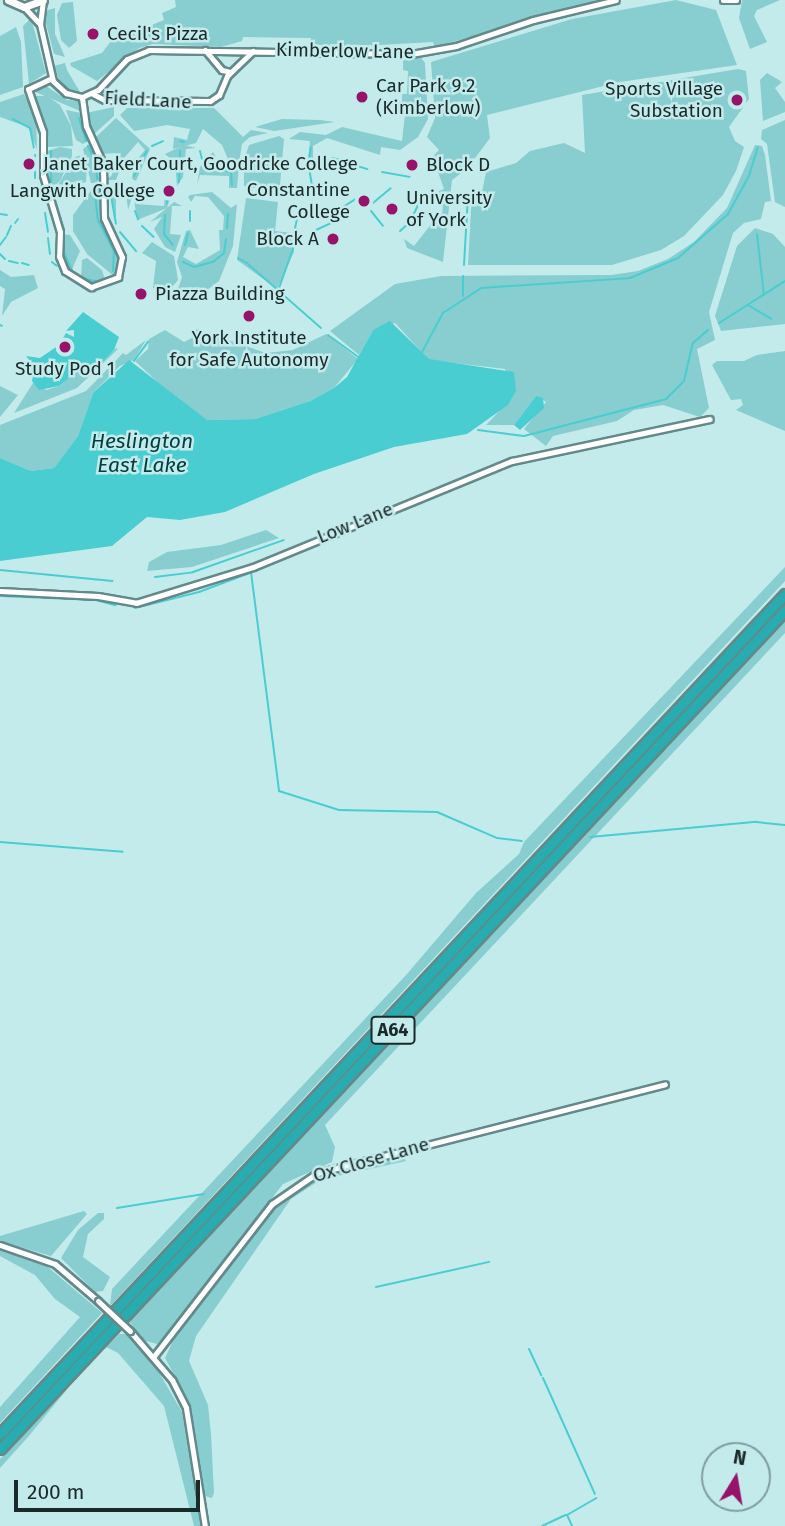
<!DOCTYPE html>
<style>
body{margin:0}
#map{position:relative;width:785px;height:1526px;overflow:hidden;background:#c4ebec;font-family:"Fira Sans",sans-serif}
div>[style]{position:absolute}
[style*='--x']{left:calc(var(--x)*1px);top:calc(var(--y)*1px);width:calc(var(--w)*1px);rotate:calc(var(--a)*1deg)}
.green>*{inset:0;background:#88cdcf}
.water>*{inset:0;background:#4acdd1}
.stream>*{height:2px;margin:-1px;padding:0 1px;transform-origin:1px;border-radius:1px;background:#4acdd1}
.roads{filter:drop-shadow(2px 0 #64898a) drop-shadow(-2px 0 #64898a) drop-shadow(0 2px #64898a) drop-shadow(0 -2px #64898a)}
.street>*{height:5px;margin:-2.5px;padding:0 2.5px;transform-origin:2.5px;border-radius:2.5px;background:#fff}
.secondary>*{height:7px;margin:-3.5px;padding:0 3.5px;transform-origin:3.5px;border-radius:3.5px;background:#fff}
.highway>*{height:9px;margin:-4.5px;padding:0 4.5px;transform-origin:4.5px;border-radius:4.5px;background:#29acaf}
.bridges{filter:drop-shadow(2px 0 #64898a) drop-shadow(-2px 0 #64898a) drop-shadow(0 2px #64898a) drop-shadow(0 -2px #64898a)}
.street-bridge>*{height:5px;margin:-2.5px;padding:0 2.5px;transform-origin:2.5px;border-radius:2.5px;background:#fff}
.dots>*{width:19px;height:19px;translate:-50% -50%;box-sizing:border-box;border:4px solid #c4ebec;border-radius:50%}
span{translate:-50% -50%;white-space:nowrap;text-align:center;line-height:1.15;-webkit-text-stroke:5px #c4ebec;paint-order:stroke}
.shield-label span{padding:2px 5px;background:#c4ebec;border:2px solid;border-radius:5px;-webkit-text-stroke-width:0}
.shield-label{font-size:18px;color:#1a2929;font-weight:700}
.poi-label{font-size:19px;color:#1a2929}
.left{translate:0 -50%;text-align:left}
.right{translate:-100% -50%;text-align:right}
.street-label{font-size:19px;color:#1a2929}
.water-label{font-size:21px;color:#003e40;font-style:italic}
.north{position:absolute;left:701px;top:1442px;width:70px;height:70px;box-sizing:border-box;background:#c4ebec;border:2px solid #809d9e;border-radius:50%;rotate:11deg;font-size:19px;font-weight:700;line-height:28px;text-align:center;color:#1a2929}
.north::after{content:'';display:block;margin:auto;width:24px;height:32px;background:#971369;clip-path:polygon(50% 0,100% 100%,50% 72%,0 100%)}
.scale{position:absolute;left:14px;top:1480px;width:186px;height:32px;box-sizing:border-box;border:4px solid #1a2929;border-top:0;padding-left:9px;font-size:21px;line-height:24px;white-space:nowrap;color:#1a2929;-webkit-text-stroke:5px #c4ebec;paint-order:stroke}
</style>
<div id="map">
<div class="green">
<i style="clip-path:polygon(175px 0,597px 0,597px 1px,435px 47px,433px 42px,344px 47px,311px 44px,311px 38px,243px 37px,242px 41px,221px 47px,153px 44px,139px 48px,97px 81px,71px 66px,70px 63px,102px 53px,111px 41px,164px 20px,162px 13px,176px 7px)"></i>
<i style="clip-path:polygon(676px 0,716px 10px,737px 65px,620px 82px,487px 115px,490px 138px,467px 169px,452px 180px,443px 262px,407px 248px,404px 239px,414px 246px,443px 209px,439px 191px,444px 189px,437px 169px,443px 166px,434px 155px,439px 150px,427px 137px,435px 118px,431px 62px,572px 19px)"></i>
<i style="clip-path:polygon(742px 0,780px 0,757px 10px,754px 16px,767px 42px,750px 49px,739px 18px)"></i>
<i style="clip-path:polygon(73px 2px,77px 41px,69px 48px,61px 40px,57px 15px,62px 3px)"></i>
<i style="clip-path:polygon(55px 8px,55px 34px,65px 57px,54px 54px,45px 20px,45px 11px)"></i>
<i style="clip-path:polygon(31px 18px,46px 73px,29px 84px,23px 26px)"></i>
<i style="clip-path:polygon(16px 27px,21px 42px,23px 87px,0 95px,0 36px)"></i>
<i style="clip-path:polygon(419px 55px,425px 63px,428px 119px,418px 137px,400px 150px,381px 147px,380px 155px,327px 138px,313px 146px,313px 161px,308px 161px,310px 141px,289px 139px,300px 132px,326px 135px,342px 127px,402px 141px,406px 105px,402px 105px,402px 94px,407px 94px,408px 71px,403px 70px,403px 60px)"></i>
<i style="clip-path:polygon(65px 63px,67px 70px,80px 92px,70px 91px,59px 80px,54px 66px)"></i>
<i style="clip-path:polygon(738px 69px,746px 71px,749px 99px,729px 127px,735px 141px,744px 147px,736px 171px,723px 195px,684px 236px,661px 250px,612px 265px,468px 265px,472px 191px,482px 192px,486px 172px,516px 163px,530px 151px,564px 143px,585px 153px,582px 95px)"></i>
<i style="clip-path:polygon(767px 73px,782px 82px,775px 88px,785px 102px,785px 112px,763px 121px,760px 80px)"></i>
<i style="clip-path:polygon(46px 86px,67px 100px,79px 101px,80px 111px,33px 91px)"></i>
<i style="clip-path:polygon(24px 94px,36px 116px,37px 149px,28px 127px,0 117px,0 102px)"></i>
<i style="clip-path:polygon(34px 96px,47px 96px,60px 105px,71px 126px,73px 146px,47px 147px)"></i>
<i style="clip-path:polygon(114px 107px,114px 116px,93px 135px,86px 113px)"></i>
<i style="clip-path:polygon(127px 108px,214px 108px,243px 137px,251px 130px,268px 133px,250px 137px,242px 144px,239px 163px,230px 164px,222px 145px,203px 129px,196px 143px,173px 149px,174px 137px,187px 140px,190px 129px,167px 125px,134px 131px,120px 115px)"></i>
<i style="clip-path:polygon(66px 110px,81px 113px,90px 140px,83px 144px,76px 140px)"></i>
<i style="clip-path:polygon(116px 118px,150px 149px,136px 181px,132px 179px,134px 163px,145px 150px,138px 142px,125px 157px,116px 180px,106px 180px,112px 175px,116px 153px,103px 154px,95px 138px)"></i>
<i style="clip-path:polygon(282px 119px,320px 120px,335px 122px,274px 131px,255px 127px)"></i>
<i style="clip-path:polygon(785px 120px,785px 207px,775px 202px,767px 144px,761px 139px,762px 130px)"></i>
<i style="clip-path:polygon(279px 136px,284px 139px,280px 185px,266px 190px,244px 186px,244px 160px,252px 160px,245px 157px,249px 145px)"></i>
<i style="clip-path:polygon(92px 142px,101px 158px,101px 183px,91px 183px,83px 149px)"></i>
<i style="clip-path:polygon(184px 145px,196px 148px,186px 149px,183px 177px,177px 186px,175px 163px,165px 154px)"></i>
<i style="clip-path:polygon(755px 145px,762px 146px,765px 155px,771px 201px,765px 202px,761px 219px,744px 223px,733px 233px,709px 312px,715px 340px,697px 349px,709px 408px,700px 417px,663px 405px,634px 410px,617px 421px,553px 436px,546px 446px,524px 429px,546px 402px,536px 396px,514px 425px,486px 425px,512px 398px,505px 369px,429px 360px,395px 323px,373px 330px,359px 355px,330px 331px,395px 284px,441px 276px,611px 275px,638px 271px,668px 259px,694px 242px,727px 208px)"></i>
<i style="clip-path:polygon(60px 147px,72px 149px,72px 156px,60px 181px,48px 191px,47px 151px)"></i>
<i style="clip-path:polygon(213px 152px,222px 167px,239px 165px,237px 188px,229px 188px,229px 176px,200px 175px,197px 185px,200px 167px)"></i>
<i style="clip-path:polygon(82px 155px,87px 162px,86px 182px,55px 190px,75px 157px)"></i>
<i style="clip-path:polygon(110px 186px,134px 191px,128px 210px,126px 191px,116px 188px,116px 226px)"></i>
<i style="clip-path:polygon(93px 188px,100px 188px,102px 216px,120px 258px,115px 277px,87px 254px,73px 231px,73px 215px)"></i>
<i style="clip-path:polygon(212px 192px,231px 208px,237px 204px,233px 246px,219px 281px,207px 290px,196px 287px,189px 297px,187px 289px,178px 289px,182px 277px,177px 262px,186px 231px,190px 230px,199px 249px,188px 247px,183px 257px,196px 264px,220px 250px,219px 230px,223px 230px,224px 216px,208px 197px,195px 196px,191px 202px,188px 197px,190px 195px)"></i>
<i style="clip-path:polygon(165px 195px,170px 199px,167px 208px,137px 220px,134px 198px,136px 204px,164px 206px)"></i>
<i style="clip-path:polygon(246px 198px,278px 202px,275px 231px,292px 233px,294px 252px,277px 289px,237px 260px)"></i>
<i style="clip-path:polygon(174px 202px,182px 206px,172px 206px,170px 234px,181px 235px,175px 252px,165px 247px,154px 229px,162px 217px,150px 222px)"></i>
<i style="clip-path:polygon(755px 228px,773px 234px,785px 247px,785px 324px,721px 331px,715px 316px,737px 246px)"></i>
<i style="clip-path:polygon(62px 234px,70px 235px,80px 251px,70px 274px,61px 254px)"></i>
<i style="clip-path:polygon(152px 242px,174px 256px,178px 280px,168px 292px,153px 288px,156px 261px,142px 253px)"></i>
<i style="clip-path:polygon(87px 258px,102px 270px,105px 280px,94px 285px,81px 279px,82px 260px)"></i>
<i style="clip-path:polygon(0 270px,11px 277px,34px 275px,38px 288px,11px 302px,2px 316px,5px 289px,0 286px)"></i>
<i style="clip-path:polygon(196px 329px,266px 353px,293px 350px,326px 334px,358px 359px,334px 388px,310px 401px,255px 419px,207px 420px,182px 405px,135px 361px,148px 349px,149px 339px,165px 330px,184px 342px,192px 338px)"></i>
<i style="clip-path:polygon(146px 340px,134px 360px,120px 366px,93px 393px,78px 436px,54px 468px,31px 471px,0 458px,0 425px,86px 391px,123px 353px,126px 355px)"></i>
<i style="clip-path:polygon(116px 348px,118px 349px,77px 388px,14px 413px,33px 383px,46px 390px,59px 386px,78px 371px,99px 366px)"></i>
<i style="clip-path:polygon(785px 351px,785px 431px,736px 410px,743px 405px,741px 399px,731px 400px,712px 365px,717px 361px,744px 361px,757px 355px)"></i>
<i style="clip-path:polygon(0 386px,18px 395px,0 417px)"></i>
<i style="clip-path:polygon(266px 530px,279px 538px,192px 567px,147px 571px,149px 562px,167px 552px,221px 545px)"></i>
<i style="clip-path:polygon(785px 567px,785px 581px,110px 1306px,112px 1289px,407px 974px,476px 893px,519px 854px,524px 842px)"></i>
<i style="clip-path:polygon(785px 620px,785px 633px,325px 1125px,335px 1147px,332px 1162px,283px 1184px,162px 1339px,157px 1344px,142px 1340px,128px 1319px)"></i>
<i style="clip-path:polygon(402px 1154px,406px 1161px,320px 1180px,291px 1199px,196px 1336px,189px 1361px,208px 1405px,211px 1434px,214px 1493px,212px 1498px,205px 1496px,189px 1402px,165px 1358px,179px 1328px,273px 1208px,292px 1191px,313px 1178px)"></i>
<i style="clip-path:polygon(84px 1211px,87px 1214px,51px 1256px,0 1241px,0 1236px)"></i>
<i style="clip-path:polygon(98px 1213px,104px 1213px,104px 1219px,88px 1234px,83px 1257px,110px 1277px,103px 1291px,95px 1292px,61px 1258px,78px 1230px)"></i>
<i style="clip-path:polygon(0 1250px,42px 1262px,102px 1313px,0 1423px,0 1407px,80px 1317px,55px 1299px,35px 1275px,0 1256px)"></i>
<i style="clip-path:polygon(119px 1334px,128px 1334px,150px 1357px,182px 1412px,202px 1526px,194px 1526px,164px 1406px,118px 1353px,106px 1347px)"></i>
<i style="clip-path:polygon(69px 1387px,28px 1437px,0 1468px,0 1459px)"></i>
</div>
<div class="water">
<i style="clip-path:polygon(83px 312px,119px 337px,114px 350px,99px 366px,78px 371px,59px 386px,39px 390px,32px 381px,35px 367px,26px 356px,40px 358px,59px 345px,62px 351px,68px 350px,67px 342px,60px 343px,66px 333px,74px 337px,74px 330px,66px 331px)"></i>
<i style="clip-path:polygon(390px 321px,429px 359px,514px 372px,516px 391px,508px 405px,467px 434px,394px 447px,314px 474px,225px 512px,180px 520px,147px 517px,112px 546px,0 561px,0 458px,31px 471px,54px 468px,78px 436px,93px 393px,129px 360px,207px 420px,255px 419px,310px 401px,334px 388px,347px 377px,373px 330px)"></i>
<i style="clip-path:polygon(536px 396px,543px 398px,544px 408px,520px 430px,514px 425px)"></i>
</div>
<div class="stream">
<i style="--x:79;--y:118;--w:24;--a:73"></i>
<i style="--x:13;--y:119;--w:19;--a:28"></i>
<i style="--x:30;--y:128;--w:20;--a:79"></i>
<i style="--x:180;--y:141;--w:4;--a:14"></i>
<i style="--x:88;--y:146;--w:19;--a:65"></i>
<i style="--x:96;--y:163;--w:16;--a:86"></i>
<i style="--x:152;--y:146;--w:12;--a:-24"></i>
<i style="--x:51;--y:151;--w:35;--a:90"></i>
<i style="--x:200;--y:151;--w:8;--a:76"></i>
<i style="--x:35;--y:155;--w:23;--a:90"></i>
<i style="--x:309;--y:159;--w:12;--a:-81"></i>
<i style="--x:206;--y:164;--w:26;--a:18"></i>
<i style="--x:231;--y:172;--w:13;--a:86"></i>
<i style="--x:321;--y:164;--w:13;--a:-27"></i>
<i style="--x:333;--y:158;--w:14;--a:17"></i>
<i style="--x:354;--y:165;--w:14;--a:17"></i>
<i style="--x:309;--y:167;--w:20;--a:81"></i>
<i style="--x:382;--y:172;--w:28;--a:10"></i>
<i style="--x:134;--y:176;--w:28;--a:-63"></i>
<i style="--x:179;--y:182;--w:31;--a:-88"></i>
<i style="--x:110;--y:190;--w:34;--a:80"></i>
<i style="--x:95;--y:193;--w:27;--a:84"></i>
<i style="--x:98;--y:220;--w:36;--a:63"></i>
<i style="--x:114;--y:252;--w:19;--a:93"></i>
<i style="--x:130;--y:195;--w:7;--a:-90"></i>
<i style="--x:55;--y:200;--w:30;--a:73"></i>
<i style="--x:167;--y:203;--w:2;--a:-90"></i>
<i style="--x:373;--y:203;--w:23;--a:-40"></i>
<i style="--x:135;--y:211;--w:9;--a:69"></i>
<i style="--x:190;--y:211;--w:10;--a:90"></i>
<i style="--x:371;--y:211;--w:19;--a:51"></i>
<i style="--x:335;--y:212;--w:26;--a:-32"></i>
<i style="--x:357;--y:198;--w:12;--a:35"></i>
<i style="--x:45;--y:213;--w:19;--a:81"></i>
<i style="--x:0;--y:214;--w:7;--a:8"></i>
<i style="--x:165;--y:215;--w:19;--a:93"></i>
<i style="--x:164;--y:234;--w:14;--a:51"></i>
<i style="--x:411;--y:220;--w:19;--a:-65"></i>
<i style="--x:15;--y:223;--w:5;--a:-53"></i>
<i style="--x:142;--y:226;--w:16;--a:43"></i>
<i style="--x:227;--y:228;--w:14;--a:-86"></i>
<i style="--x:316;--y:230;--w:17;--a:-25"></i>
<i style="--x:400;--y:231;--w:12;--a:-42"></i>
<i style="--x:120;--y:232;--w:25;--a:50"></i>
<i style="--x:294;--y:233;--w:19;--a:-78"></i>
<i style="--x:757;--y:234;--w:61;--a:83.5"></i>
<i style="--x:7;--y:235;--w:10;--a:-66"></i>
<i style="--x:64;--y:236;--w:17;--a:90"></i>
<i style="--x:64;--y:253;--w:19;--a:65"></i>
<i style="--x:48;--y:238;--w:16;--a:83"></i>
<i style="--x:0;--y:245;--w:10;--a:-53"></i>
<i style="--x:185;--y:245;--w:12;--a:-76"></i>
<i style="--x:0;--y:254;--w:7;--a:45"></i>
<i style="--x:238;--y:258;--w:10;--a:29"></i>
<i style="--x:9;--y:261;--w:9;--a:13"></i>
<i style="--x:52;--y:262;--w:6;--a:39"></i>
<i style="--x:183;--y:262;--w:12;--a:24"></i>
<i style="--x:194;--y:267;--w:20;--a:-15"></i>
<i style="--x:213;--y:262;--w:14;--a:-39"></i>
<i style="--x:224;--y:253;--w:14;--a:-82"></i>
<i style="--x:22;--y:263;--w:7;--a:16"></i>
<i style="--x:248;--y:264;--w:97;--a:41.2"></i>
<i style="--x:464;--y:265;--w:69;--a:-86.7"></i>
<i style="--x:84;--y:279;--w:12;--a:9"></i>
<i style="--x:278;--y:291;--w:51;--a:-70.5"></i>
<i style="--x:463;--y:296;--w:20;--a:-90"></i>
<i style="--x:748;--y:305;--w:27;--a:31"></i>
<i style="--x:719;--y:323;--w:78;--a:-32.5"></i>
<i style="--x:0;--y:325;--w:2;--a:27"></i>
<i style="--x:328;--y:335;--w:37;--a:36"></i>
<i style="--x:421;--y:354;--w:47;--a:-61.8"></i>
<i style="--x:443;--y:313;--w:45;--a:-33.3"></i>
<i style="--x:481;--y:288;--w:149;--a:-3.8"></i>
<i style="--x:630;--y:278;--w:52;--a:-22.6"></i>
<i style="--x:678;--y:258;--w:67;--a:-41.3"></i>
<i style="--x:728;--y:214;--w:43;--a:-61.1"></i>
<i style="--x:749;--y:176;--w:30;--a:-73"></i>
<i style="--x:134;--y:361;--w:24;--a:-54"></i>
<i style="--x:478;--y:430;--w:46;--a:7.4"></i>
<i style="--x:524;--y:436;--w:147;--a:-14.6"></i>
<i style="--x:666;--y:399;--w:25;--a:-45"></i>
<i style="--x:684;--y:381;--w:39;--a:-77"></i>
<i style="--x:693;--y:343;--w:20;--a:-41"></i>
<i style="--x:564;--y:453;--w:18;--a:-13"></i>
<i style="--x:454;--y:487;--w:65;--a:-21.8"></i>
<i style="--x:278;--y:560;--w:30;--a:156"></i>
<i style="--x:251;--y:572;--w:221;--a:82.7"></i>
<i style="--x:279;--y:791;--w:63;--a:17.6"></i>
<i style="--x:339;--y:810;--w:98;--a:1.2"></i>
<i style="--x:437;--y:812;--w:65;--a:23.4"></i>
<i style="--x:497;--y:838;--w:25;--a:7"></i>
<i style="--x:0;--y:570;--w:113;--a:5.6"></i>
<i style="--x:155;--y:577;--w:38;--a:-7"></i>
<i style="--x:193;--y:572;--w:96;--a:-19.4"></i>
<i style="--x:0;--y:596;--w:96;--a:2.4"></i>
<i style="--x:96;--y:600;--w:20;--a:15"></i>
<i style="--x:135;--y:608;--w:66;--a:-14"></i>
<i style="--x:199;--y:592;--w:54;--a:-20.4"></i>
<i style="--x:590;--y:837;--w:167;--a:-5.2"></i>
<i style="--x:756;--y:822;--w:29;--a:6"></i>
<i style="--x:0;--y:842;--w:123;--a:4.6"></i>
<i style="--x:117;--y:1208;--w:88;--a:-9.1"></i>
<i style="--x:376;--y:1287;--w:116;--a:-12.5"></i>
<i style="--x:529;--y:1349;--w:29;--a:65"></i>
<i style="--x:543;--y:1378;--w:127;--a:65.9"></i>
<i style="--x:542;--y:1526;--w:26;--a:-25"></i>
<i style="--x:572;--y:1526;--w:12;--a:-114"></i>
<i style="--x:567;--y:1515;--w:34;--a:-30"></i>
</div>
<div class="roads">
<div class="street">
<i style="--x:43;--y:0;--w:24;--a:97"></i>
<i style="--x:40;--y:24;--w:58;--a:77.2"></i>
<i style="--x:53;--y:81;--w:18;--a:43"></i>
<i style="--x:66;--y:93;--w:16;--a:14"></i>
<i style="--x:82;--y:97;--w:17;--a:-24"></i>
<i style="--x:98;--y:90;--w:42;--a:-46.9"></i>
<i style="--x:127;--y:59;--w:24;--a:-22"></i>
<i style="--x:149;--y:50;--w:262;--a:0.9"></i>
<i style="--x:411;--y:54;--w:46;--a:-10.1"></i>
<i style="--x:456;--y:46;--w:81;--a:-18.7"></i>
<i style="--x:533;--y:20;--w:85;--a:-13.5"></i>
<i style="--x:723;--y:0;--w:13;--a:0"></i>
<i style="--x:24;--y:7;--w:23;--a:47"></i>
<i style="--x:205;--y:50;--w:26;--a:50"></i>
<i style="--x:222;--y:70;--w:8;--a:14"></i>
<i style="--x:52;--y:78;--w:26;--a:155"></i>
<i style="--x:28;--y:89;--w:46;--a:70.8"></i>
<i style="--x:43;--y:132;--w:43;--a:90"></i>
<i style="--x:43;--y:175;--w:59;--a:73.4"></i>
<i style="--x:60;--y:232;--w:24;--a:92"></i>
<i style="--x:59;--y:256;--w:16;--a:68"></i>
<i style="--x:65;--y:271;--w:31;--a:32"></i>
<i style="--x:91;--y:287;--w:29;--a:-20"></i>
<i style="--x:118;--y:277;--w:20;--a:-79"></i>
<i style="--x:122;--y:257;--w:43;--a:-114.8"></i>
<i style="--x:104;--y:218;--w:54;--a:-91.1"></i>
<i style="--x:103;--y:164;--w:42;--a:-114.1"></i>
<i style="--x:86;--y:126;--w:29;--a:-98"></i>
<i style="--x:93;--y:94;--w:13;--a:27"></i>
<i style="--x:105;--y:100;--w:105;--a:0.5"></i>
<i style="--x:210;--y:101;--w:11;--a:-34"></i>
<i style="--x:219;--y:95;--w:21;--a:-67"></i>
<i style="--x:227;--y:76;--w:36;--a:-44"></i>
<i style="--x:0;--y:591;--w:98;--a:2.9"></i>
<i style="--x:98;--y:596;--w:39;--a:10"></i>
<i style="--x:136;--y:603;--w:122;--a:-17.1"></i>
<i style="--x:253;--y:567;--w:280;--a:-22.3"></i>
<i style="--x:512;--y:461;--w:202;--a:-12"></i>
<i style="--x:0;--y:1245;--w:58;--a:19.1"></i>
<i style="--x:55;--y:1264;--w:57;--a:40.7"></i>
<i style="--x:130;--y:1331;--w:65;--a:49.4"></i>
<i style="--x:172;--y:1380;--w:31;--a:63"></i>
<i style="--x:186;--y:1408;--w:120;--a:80.9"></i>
<i style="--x:154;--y:1356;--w:192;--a:-52.2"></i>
<i style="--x:272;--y:1204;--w:55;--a:-34.6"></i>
<i style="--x:317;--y:1173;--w:359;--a:-14.3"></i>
</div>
<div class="secondary">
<i style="--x:8;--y:0;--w:17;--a:24"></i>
<i style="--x:24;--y:7;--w:20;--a:-20"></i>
</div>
<div class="highway">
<i style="--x:0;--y:1434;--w:1150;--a:-46.94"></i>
<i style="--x:0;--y:1449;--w:1149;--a:-46.9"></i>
</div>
</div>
<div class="bridges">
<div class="street-bridge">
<i style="--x:98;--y:1301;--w:44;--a:43.2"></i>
</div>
</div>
<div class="dots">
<i style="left:93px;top:34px;background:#971369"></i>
<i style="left:362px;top:97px;background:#971369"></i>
<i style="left:737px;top:100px;background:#971369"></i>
<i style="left:29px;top:164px;background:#971369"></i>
<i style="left:412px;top:165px;background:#971369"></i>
<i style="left:169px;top:191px;background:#971369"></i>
<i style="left:364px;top:201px;background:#971369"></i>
<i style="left:392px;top:209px;background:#971369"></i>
<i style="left:333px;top:239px;background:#971369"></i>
<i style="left:141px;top:294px;background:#971369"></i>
<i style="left:249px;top:316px;background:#971369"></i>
<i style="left:65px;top:347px;background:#971369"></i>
</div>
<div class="shield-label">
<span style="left:393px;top:1030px">A64</span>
</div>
<div class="poi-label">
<span class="left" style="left:107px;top:34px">Cecil's Pizza</span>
<span class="left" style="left:376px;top:97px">Car Park 9.2<br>(Kimberlow)</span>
<span class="right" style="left:723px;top:100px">Sports Village<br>Substation</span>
<span class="left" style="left:43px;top:164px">Janet Baker Court, Goodricke College</span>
<span class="left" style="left:426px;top:165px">Block D</span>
<span class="right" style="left:350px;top:201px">Constantine<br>College</span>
<span class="right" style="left:155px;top:191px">Langwith College</span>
<span class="left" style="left:406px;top:209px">University<br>of York</span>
<span class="right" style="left:319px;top:239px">Block A</span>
<span class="left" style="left:155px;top:294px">Piazza Building</span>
<span style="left:249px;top:349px">York Institute<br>for Safe Autonomy</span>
<span style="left:65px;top:369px">Study Pod 1</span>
</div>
<div class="street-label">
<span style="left:345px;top:51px;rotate:1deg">Kimberlow Lane</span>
<span style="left:148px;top:100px;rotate:3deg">Field Lane</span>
<span style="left:355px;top:523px;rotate:-22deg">Low Lane</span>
<span style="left:371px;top:1160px;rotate:-16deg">Ox Close Lane</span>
</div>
<div class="water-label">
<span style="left:142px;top:453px">Heslington<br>East Lake</span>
</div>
<div class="north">N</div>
<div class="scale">200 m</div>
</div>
